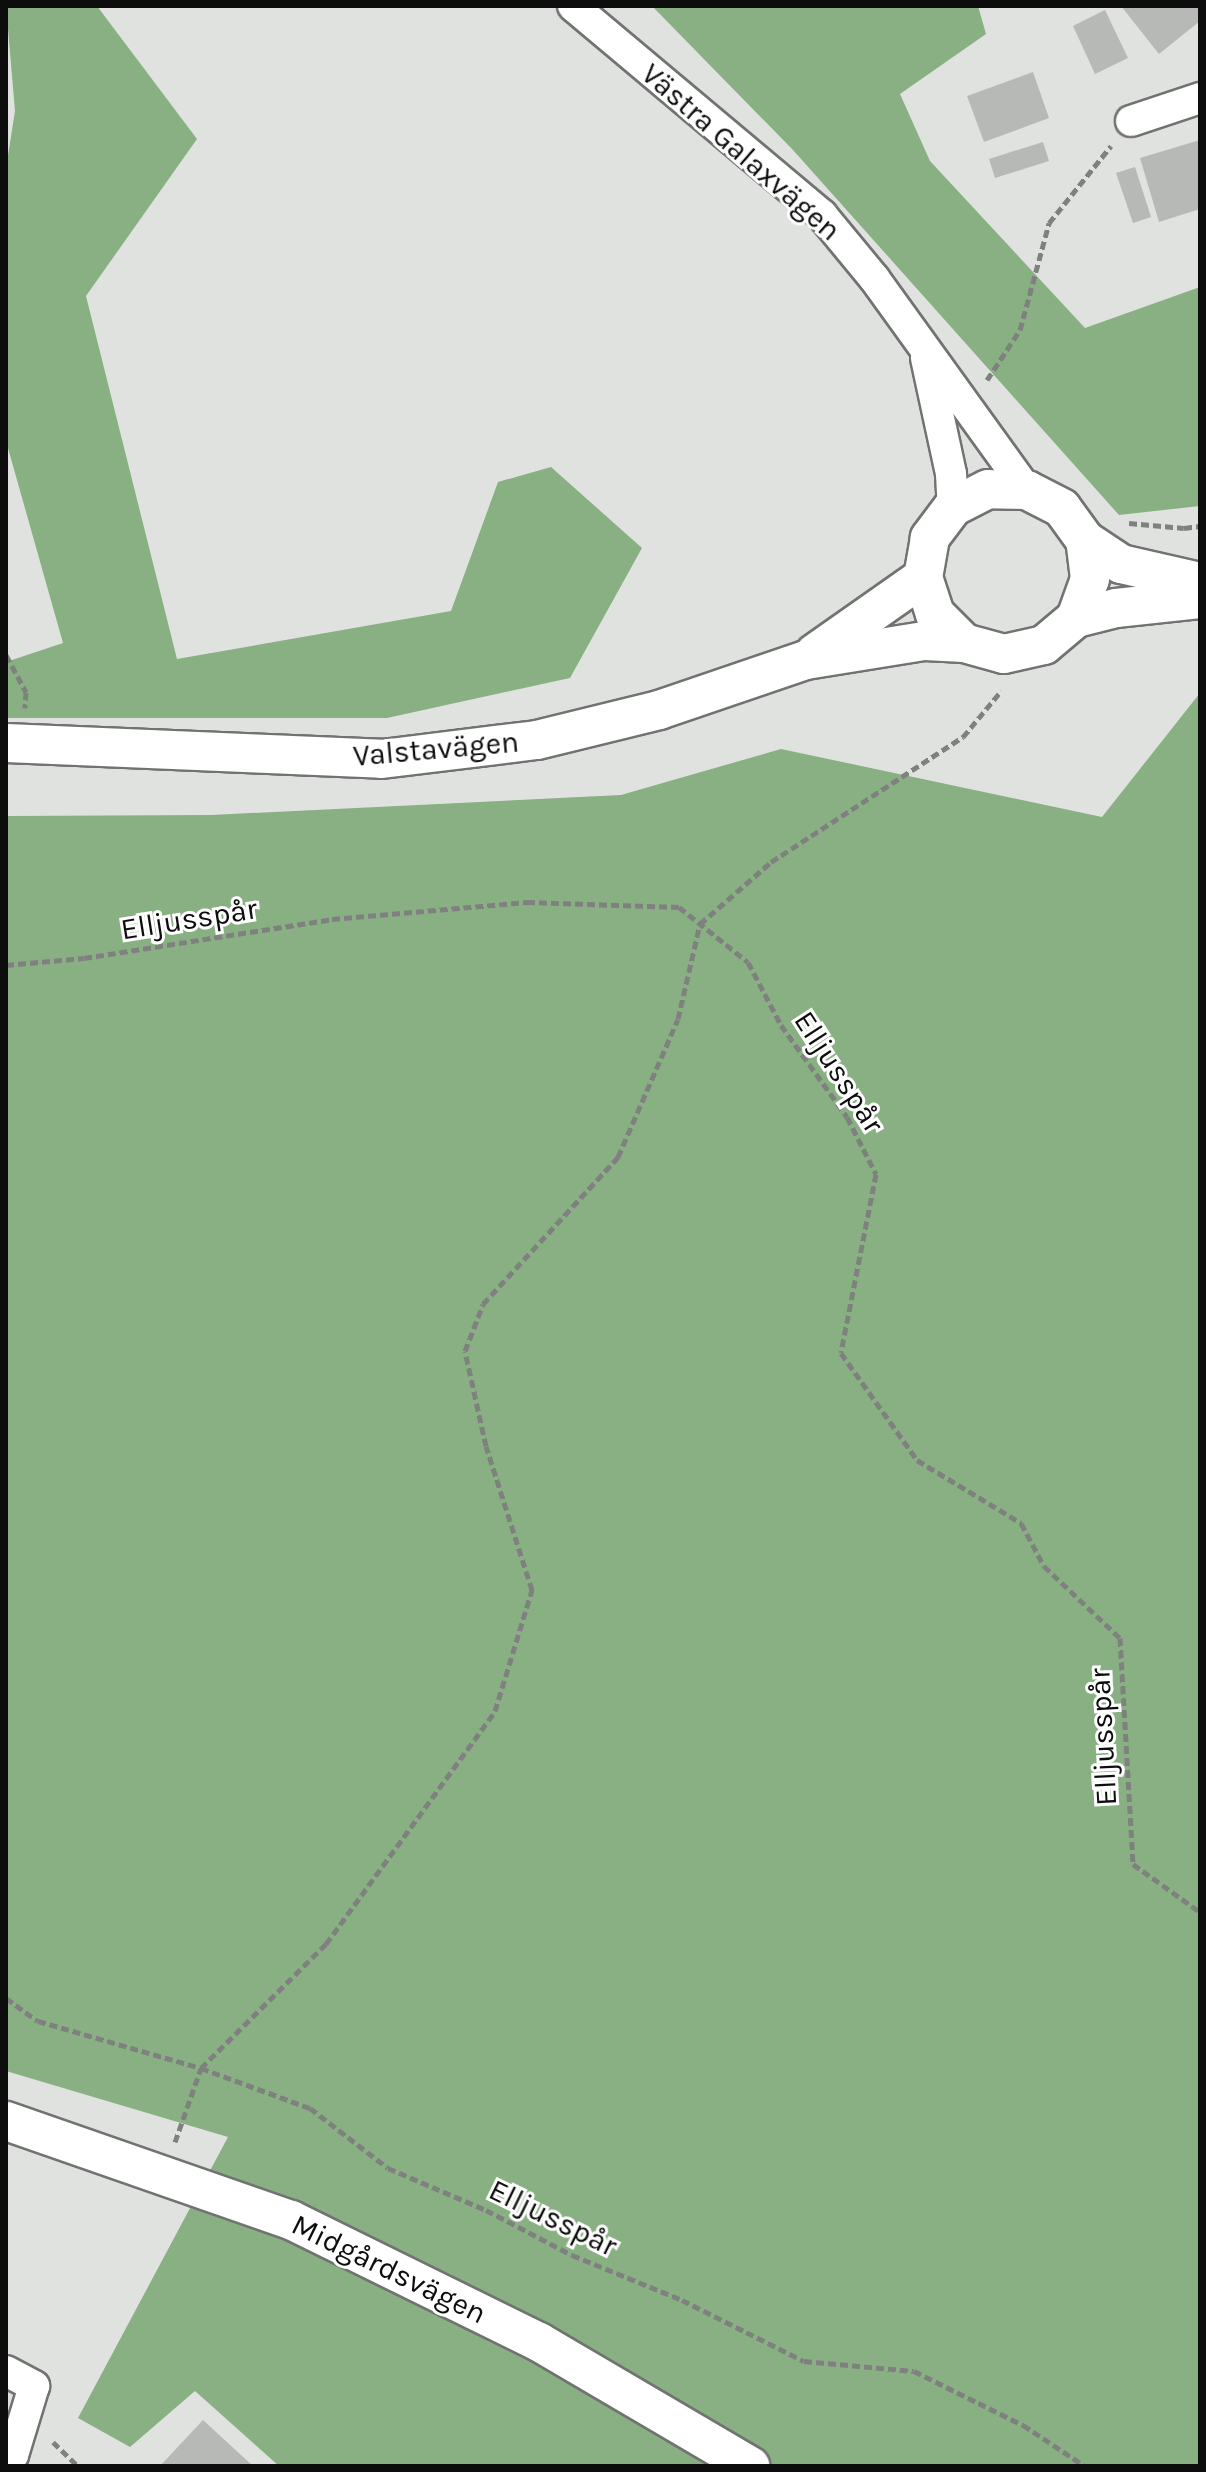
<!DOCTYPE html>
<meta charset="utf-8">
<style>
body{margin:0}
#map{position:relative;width:1206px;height:2472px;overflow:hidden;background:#e0e2df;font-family:Karla,sans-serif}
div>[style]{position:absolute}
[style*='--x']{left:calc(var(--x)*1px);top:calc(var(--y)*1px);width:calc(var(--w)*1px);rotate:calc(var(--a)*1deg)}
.forest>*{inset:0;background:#88b083}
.building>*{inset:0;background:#b7b9b6}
.path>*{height:5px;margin-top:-2.5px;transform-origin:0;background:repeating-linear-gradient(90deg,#7f817f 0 8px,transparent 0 12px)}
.roads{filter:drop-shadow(2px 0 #717371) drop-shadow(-2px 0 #717371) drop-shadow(0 2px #717371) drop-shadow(0 -2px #717371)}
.minor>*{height:30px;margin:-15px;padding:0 15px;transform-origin:15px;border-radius:15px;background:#fff}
.tertiary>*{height:38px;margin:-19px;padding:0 19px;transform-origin:19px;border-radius:19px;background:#fff}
span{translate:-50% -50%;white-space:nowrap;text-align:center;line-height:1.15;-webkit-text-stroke:6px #fff;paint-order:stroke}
.street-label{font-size:30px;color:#0c0d0c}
.frame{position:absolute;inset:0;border:8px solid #0c0d0c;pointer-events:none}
</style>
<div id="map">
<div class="forest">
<i style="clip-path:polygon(6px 6px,97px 6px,197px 139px,86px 296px,177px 659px,451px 611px,498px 482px,551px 467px,642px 548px,570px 678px,387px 718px,6px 718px,6px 662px,63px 643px,6px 441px,6px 168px,15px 111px)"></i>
<i style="clip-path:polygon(652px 6px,978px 6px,986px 34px,900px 94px,930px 161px,1085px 328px,1200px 287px,1200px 506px,1119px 515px,793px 150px)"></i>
<i style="clip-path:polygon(1200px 693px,1200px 2466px,279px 2466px,195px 2391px,130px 2447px,78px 2418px,228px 2137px,6px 2071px,6px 816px,211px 815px,621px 795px,781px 749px,1102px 817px)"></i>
</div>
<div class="building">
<i style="clip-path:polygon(1121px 6px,1200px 6px,1200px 21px,1159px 54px)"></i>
<i style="clip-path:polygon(1105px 10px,1128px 58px,1095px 74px,1073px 26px)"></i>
<i style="clip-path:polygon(1033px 72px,1049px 118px,984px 142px,967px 96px)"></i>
<i style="clip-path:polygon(1200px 140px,1200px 209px,1159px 222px,1140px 158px)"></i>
<i style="clip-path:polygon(1043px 142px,1049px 161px,995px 178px,989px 159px)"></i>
<i style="clip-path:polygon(1135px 167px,1151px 217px,1133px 223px,1116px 173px)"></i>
<i style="clip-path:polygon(203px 2420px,253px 2466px,160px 2466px)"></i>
</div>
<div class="path">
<i style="--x:987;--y:380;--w:60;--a:-56.6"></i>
<i style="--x:1020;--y:330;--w:111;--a:-74.8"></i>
<i style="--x:1049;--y:223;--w:99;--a:-51.2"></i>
<i style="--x:1129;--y:523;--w:55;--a:5.2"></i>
<i style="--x:1184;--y:528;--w:16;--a:-7"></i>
<i style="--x:6;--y:655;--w:42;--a:61.6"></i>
<i style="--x:26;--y:692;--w:16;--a:94"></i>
<i style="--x:6;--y:965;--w:78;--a:-5.1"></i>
<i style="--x:84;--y:958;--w:251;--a:-8.9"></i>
<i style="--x:332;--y:919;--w:196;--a:-5"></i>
<i style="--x:527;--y:902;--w:152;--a:1.9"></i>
<i style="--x:679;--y:907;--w:88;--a:38.6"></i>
<i style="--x:748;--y:962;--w:71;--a:62.4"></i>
<i style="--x:781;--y:1025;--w:113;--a:54.3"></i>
<i style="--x:847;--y:1117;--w:64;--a:63"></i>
<i style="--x:876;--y:1174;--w:182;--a:101.1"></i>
<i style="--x:841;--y:1353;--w:131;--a:54.6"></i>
<i style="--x:917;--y:1460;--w:122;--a:31.2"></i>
<i style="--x:1021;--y:1523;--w:49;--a:61.9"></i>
<i style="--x:1044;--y:1566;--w:105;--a:43.5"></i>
<i style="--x:1120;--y:1638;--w:226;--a:86.7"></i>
<i style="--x:1133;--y:1864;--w:82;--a:35.6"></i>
<i style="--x:6;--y:1998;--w:39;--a:36"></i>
<i style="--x:38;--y:2021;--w:170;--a:16.1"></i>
<i style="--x:201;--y:2068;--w:116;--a:20.2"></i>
<i style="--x:310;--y:2108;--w:98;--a:37.6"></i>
<i style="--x:388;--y:2168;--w:107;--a:23.2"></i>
<i style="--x:486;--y:2210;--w:97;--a:27.6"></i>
<i style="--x:572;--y:2255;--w:119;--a:22.2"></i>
<i style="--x:682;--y:2300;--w:136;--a:26.6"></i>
<i style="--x:804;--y:2361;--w:110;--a:5.2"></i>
<i style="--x:914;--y:2371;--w:122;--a:26.4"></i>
<i style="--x:1023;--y:2425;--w:74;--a:33.5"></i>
<i style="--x:175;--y:2142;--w:78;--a:-70.6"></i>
<i style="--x:201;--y:2068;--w:176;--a:-44.8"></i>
<i style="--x:326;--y:1944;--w:288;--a:-54"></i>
<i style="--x:495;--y:1711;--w:127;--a:-73"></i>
<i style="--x:532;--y:1590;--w:151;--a:-107.7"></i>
<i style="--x:486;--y:1446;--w:97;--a:-102.5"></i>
<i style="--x:465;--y:1351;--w:50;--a:-69"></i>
<i style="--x:483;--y:1304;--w:200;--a:-47.4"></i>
<i style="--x:618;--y:1157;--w:150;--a:-66.5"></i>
<i style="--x:678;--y:1019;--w:98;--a:-77"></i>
<i style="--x:700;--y:924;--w:94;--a:-41.1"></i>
<i style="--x:771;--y:862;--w:229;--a:-33.1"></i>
<i style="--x:963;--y:737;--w:60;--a:-50.4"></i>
<i style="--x:53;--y:2442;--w:35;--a:44"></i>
</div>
<div class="roads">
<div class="minor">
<i style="--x:573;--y:6;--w:325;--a:40"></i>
<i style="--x:822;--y:215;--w:82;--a:50.5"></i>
<i style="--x:874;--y:278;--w:261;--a:54.2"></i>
<i style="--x:1131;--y:121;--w:73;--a:-18.4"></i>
<i style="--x:926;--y:358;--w:119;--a:77.8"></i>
<i style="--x:951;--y:474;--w:33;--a:87"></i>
<i style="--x:6;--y:2371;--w:32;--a:28"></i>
<i style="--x:34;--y:2386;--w:72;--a:106.9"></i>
<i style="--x:13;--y:2455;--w:11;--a:131"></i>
</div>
<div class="tertiary">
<i style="--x:1085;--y:540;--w:43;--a:33.7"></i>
<i style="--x:1121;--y:564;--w:81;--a:12.8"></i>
<i style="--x:1076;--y:618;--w:41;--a:-14"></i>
<i style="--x:1116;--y:608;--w:84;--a:-6.1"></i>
<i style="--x:815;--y:653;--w:132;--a:-35.1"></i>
<i style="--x:6;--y:743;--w:376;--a:2.4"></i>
<i style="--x:382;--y:759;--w:156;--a:-7"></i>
<i style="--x:537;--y:740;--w:126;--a:-13.8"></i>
<i style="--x:659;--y:710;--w:155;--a:-18.8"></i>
<i style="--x:806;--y:660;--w:121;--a:-9.1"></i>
<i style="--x:925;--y:641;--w:39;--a:3"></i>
<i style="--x:964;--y:643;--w:41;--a:15.4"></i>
<i style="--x:1004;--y:654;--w:41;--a:-12.7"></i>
<i style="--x:1044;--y:645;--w:42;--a:-40.2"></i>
<i style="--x:1076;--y:618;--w:41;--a:-70.3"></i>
<i style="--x:1090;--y:579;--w:39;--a:-97"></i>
<i style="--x:1085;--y:540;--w:39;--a:-126"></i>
<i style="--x:1062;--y:508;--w:39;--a:-153"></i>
<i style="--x:1027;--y:490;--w:39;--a:-179"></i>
<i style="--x:988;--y:489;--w:39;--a:153"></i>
<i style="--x:953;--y:507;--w:39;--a:127"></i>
<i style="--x:930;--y:538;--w:40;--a:100"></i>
<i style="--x:923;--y:577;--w:39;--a:72"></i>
<i style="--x:935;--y:614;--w:41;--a:45"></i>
<i style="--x:6;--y:2121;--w:302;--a:19.2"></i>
<i style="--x:291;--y:2220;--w:276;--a:26.2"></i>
<i style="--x:539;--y:2342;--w:245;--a:30.4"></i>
</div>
</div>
<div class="street-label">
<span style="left:741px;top:152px;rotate:41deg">Västra Galaxvägen</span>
<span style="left:436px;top:749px;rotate:-5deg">Valstavägen</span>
<span style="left:189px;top:919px;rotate:-9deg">Elljusspår</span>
<span style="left:839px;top:1072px;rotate:57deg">Elljusspår</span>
<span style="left:1103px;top:1737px;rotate:-93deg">Elljusspår</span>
<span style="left:553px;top:2218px;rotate:26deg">Elljusspår</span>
<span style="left:389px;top:2269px;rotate:26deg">Midgårdsvägen</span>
</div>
<div class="frame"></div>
</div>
